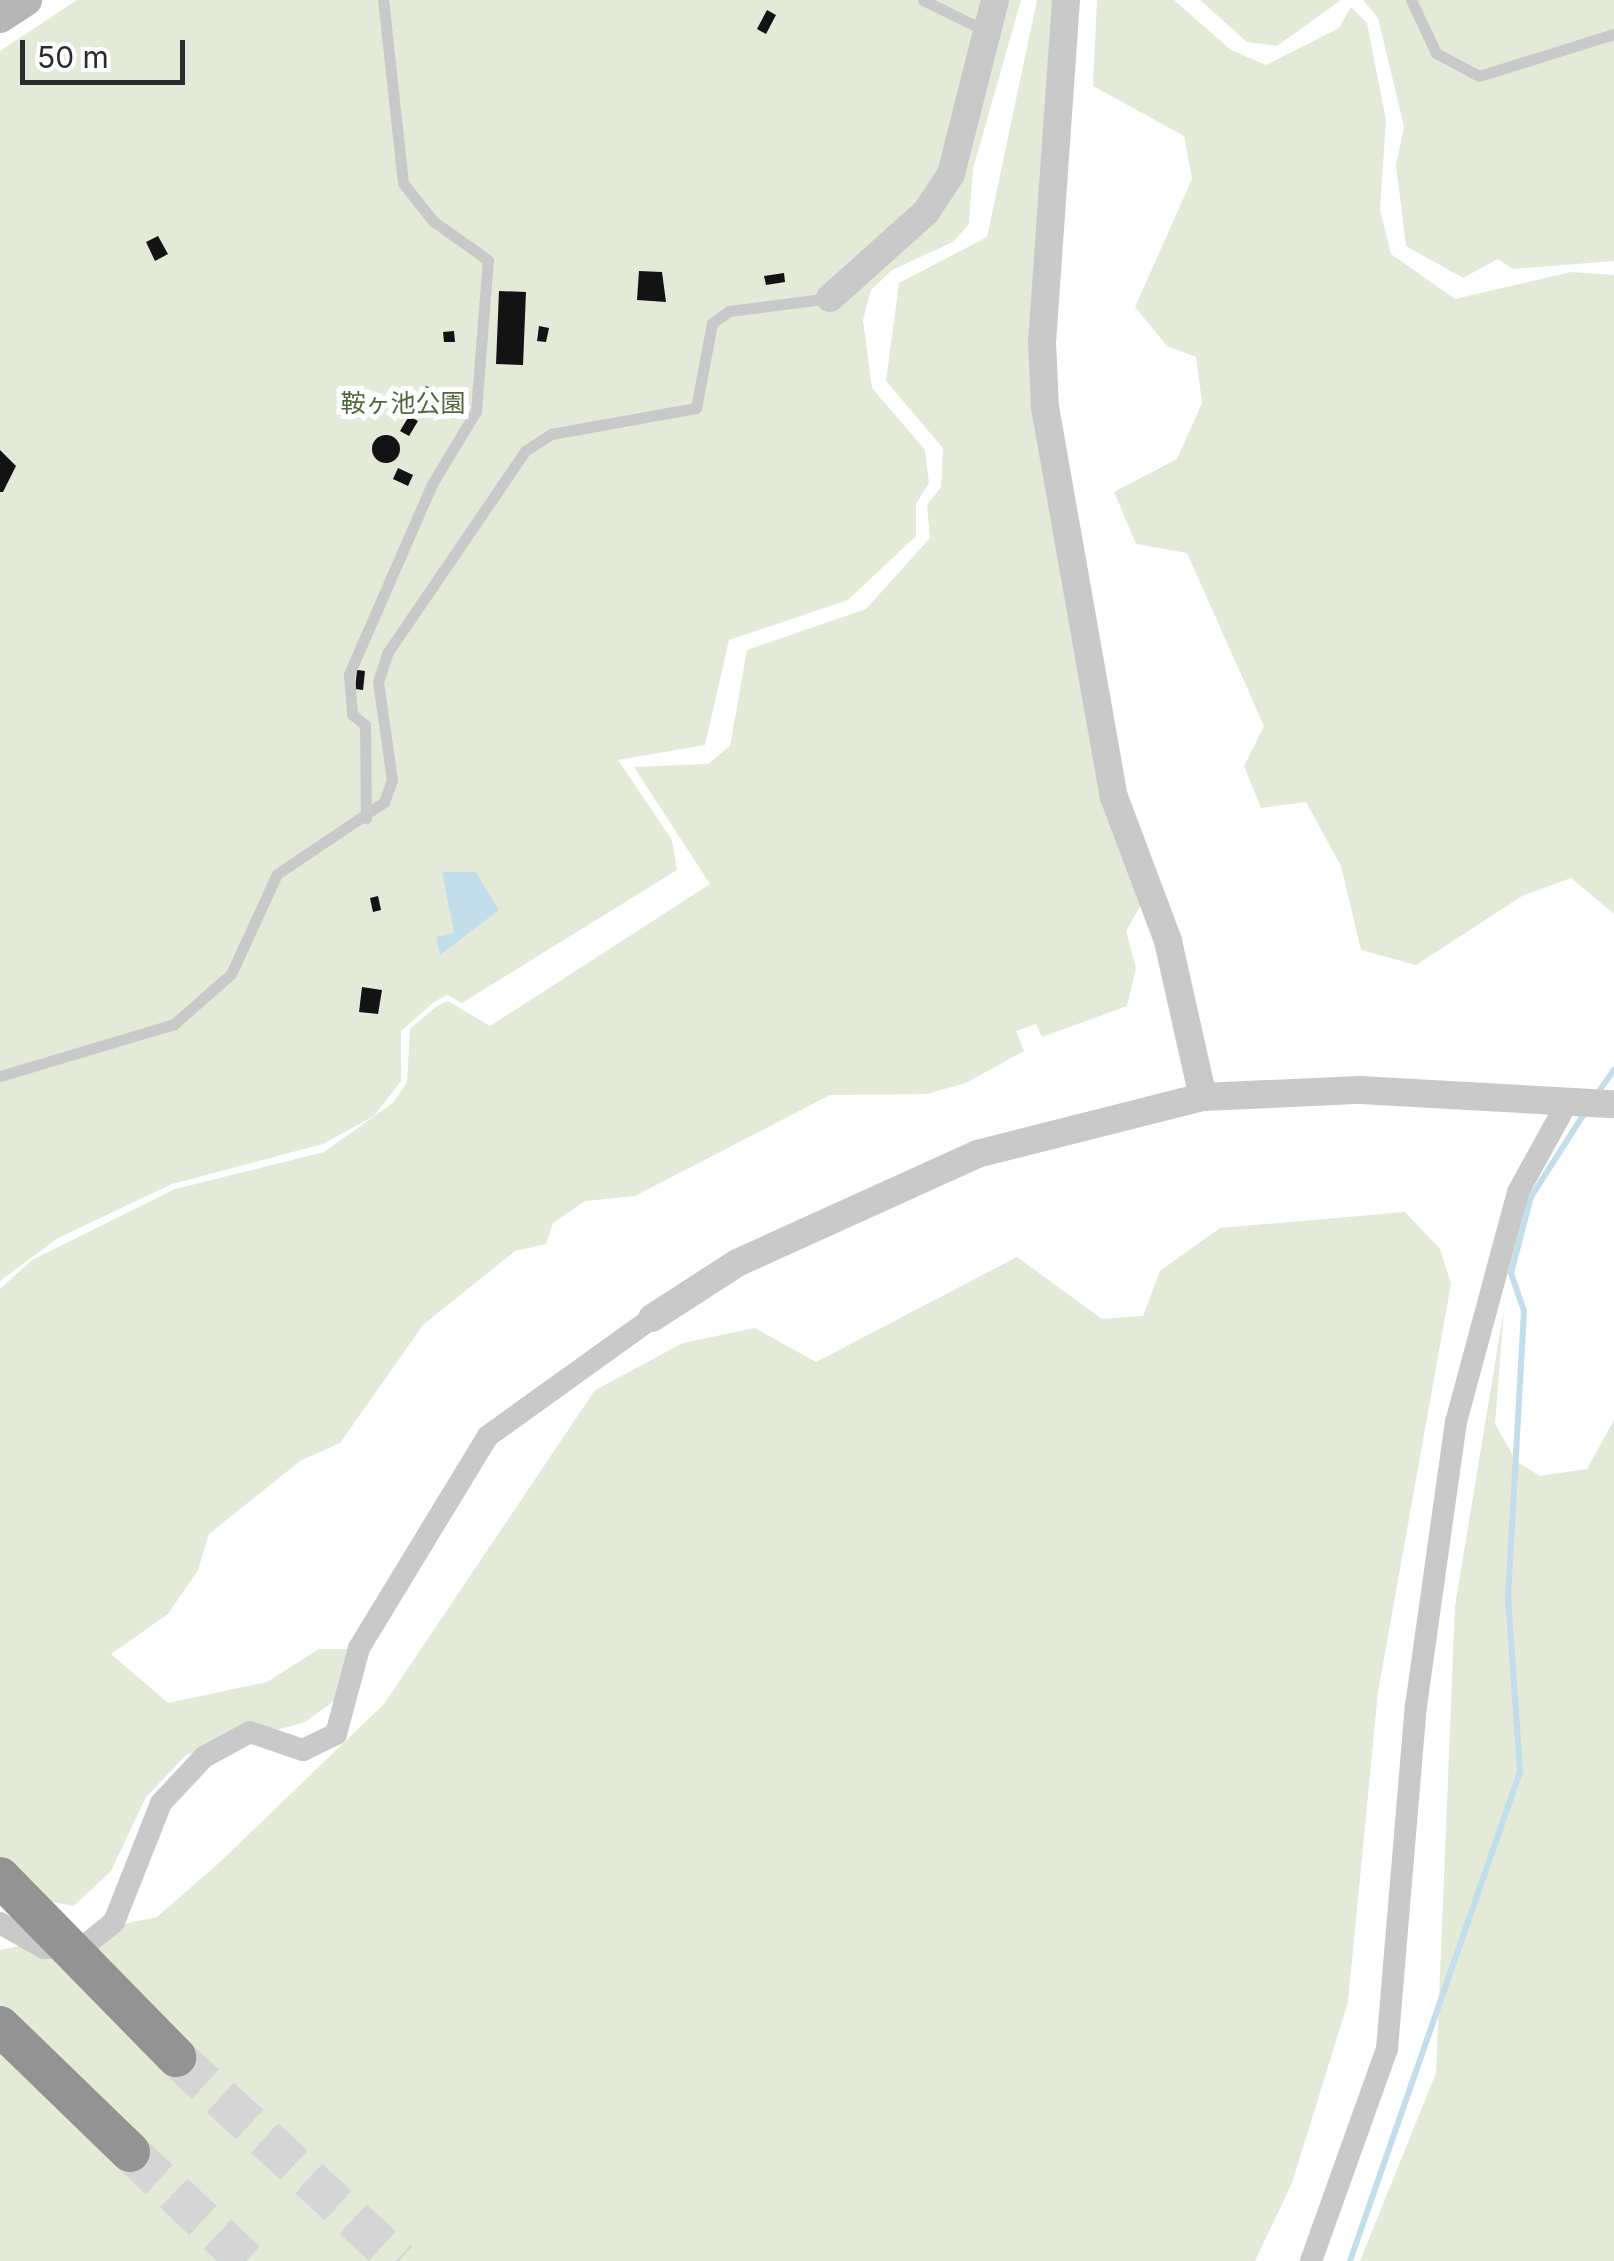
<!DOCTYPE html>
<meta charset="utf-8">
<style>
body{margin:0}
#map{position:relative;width:1614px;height:2261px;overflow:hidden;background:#fff;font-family:Inter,"Noto Sans JP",sans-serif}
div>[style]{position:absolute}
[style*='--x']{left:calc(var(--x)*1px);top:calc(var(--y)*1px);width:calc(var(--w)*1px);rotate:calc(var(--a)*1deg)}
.green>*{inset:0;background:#e3ead8}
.water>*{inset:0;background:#c3deeb}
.stream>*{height:6px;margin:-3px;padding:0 3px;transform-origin:3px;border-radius:3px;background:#c3deeb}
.building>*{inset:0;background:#131313}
.round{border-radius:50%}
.motorway-tunnel>*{height:40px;margin-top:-20px;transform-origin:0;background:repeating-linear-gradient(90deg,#d5d5d5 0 40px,transparent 0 60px)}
.service>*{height:11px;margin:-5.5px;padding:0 5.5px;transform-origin:5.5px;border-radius:5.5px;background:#c9c9c9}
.minor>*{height:22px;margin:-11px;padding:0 11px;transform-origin:11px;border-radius:11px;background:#c9c9c9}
.tertiary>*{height:28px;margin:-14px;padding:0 14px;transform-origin:14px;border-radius:14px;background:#c9c9c9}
.secondary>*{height:32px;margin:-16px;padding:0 16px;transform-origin:16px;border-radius:16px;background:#b6b6b6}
.motorway>*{height:40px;margin:-20px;padding:0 20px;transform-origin:20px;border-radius:20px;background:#939393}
.motorway-bridge>*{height:40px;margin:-20px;padding:0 20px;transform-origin:20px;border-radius:20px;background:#939393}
span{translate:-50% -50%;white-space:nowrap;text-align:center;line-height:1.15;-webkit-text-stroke:10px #fff;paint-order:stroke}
.park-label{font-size:25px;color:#516838}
.scale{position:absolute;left:20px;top:40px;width:165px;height:45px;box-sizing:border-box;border:5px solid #2c2c2c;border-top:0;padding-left:12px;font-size:30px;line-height:35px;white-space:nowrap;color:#2c2c2c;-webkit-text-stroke:8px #fff;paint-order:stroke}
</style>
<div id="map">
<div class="green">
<i style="clip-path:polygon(77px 0,1021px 0,973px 169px,969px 224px,953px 242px,892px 270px,871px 290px,863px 320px,872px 388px,925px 450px,929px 483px,916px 504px,916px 536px,848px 600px,729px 640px,705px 745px,618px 760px,672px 840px,677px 870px,462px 1003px,447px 995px,434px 1002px,401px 1031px,401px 1081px,374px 1116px,323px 1144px,172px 1184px,58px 1238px,0 1281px,0 51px)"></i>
<i style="clip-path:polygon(1037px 0,1060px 0,1034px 397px,1142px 903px,1126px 931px,1136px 968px,1127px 1006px,1042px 1037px,1036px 1024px,1016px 1031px,1024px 1051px,966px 1083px,927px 1094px,830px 1095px,635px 1196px,585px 1201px,553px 1223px,546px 1244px,515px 1251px,423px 1325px,340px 1443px,300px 1461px,209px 1534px,198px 1570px,168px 1614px,111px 1654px,168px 1703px,267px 1682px,319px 1649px,351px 1649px,337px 1699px,305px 1722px,186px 1755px,146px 1797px,111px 1871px,74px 1906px,0 1892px,0 1289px,32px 1260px,175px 1189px,324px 1152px,394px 1102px,407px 1082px,410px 1029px,437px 1006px,448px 1001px,490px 1026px,710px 884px,634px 767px,708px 764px,730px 746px,747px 650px,866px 609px,930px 538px,927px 505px,941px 487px,943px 448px,886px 381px,899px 283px,987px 237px)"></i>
<i style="clip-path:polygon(1097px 0,1174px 0,1231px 50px,1266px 65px,1339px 28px,1351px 7px,1367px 23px,1386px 120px,1380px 210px,1391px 254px,1455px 299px,1571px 272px,1614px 275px,1614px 914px,1571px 878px,1522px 896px,1416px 965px,1361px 950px,1341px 866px,1306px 802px,1261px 808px,1244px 766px,1264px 726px,1187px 553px,1136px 544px,1114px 492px,1177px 459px,1202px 403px,1196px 357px,1167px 346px,1135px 307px,1192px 179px,1184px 136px,1093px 86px)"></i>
<i style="clip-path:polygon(1200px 0,1341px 0,1277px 46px,1247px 42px)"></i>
<i style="clip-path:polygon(1363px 0,1614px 0,1614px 261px,1513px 269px,1498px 259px,1463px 278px,1406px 246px,1396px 165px,1404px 127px,1378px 18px)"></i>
<i style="clip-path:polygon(1405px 1212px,1440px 1249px,1451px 1284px,1378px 1692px,1348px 2002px,1292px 2183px,1255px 2261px,0 2261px,0 1950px,157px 1917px,220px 1862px,384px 1704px,595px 1390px,683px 1343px,755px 1328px,816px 1362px,1017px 1257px,1102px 1319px,1143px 1316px,1160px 1271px,1220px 1228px)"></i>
<i style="clip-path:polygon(1504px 1309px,1495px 1424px,1516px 1461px,1540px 1476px,1587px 1469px,1614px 1420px,1614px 2261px,1360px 2261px,1436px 2073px,1455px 1606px)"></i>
</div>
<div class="water">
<i style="clip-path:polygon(442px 872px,476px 872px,499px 910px,440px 955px,436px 937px,454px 933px)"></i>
</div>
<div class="stream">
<i style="--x:1597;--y:1094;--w:29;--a:-55"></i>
<i style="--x:1350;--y:2261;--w:518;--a:-70.83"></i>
<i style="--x:1520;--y:1772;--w:175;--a:-93.9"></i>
<i style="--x:1508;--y:1597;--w:286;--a:-86.8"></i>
<i style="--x:1524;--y:1311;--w:40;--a:-108.9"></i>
<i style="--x:1511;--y:1273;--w:79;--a:-75.3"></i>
<i style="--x:1531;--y:1197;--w:104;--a:-57.5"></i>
</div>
<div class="building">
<i style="clip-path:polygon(767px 10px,776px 15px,766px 34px,757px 29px)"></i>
<i style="clip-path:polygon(158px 236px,168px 254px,155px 261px,146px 242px)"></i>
<i style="clip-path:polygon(639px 271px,662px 272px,666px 302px,637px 300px)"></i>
<i style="clip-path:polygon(784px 273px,785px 282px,766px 285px,764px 276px)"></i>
<i style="clip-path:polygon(499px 291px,526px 292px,523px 365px,496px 364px)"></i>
<i style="clip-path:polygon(539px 326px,549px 328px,546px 342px,537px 341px)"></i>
<i style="clip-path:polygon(454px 331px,455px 342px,444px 342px,443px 332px)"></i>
<i style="clip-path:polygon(426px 386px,434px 391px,426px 405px,418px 400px)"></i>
<i style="clip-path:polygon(409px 416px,418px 421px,409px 436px,400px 431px)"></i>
<i class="round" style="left:372px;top:435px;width:28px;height:28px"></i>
<i style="clip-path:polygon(0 450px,16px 466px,3px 492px,0 492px)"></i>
<i style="clip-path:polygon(398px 468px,413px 475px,408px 486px,393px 479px)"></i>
<i style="clip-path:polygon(357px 670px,365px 671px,363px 690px,355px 689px)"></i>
<i style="clip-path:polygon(378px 896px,381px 910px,373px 912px,370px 898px)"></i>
<i style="clip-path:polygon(362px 987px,382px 990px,378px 1014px,359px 1012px)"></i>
</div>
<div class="motorway-tunnel">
<i style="--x:176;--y:2057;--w:302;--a:42.5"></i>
<i style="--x:130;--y:2152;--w:159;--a:43.2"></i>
</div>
<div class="service">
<i style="--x:923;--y:0;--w:70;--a:26.2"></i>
<i style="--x:1411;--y:0;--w:59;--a:64.7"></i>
<i style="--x:1436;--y:53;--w:49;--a:28.1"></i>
<i style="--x:1479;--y:76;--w:141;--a:-17.3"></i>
<i style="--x:366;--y:818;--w:93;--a:-90.6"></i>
<i style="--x:365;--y:725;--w:17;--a:-140"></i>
<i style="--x:352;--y:714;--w:40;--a:-94.3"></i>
<i style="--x:349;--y:674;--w:207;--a:-66.4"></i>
<i style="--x:432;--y:484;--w:85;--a:-58.9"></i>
<i style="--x:476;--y:411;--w:151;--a:-85.5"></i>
<i style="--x:488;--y:260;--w:67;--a:-144.7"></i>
<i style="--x:433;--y:221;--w:48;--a:-128.3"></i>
<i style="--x:403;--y:183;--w:184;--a:-96.2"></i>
<i style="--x:0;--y:1076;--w:182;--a:-16.6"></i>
<i style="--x:174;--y:1024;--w:76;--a:-41.3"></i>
<i style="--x:231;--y:974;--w:110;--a:-65.3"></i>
<i style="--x:277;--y:874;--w:129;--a:-33.9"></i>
<i style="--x:384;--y:802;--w:23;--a:-70"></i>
<i style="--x:392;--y:780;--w:99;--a:-98.1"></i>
<i style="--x:378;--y:682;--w:32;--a:-72"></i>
<i style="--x:388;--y:652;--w:243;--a:-55.7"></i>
<i style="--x:525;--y:451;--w:31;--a:-33"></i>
<i style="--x:551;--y:434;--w:147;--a:-10.2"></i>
<i style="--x:696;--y:408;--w:86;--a:-79.3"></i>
<i style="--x:712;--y:323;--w:21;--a:-35"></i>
<i style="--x:729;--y:311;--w:102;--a:-7.3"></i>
</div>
<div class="minor">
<i style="--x:0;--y:1923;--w:51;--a:29.6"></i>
<i style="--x:44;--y:1948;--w:38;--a:0"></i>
<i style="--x:82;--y:1948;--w:41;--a:-39.1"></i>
<i style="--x:114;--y:1922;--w:128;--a:-68.4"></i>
<i style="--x:161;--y:1803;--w:63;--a:-46.9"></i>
<i style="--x:204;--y:1757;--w:52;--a:-28.5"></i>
<i style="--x:250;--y:1732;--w:56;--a:18.8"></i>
<i style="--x:303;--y:1750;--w:37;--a:-26"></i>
<i style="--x:336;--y:1734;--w:89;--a:-75"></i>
<i style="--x:359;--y:1648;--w:248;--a:-58.7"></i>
<i style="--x:488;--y:1436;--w:202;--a:-35.7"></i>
<i style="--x:1311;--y:2261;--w:225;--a:-70.3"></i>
<i style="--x:1387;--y:2049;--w:344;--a:-85.2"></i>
<i style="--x:1416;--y:1706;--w:287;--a:-82"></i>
<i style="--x:1456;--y:1422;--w:238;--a:-74.9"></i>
<i style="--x:1518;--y:1192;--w:104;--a:-61.2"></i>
</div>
<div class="tertiary">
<i style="--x:1066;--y:0;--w:343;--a:94"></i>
<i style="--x:1042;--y:342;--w:65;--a:87.4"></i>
<i style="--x:1045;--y:407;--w:396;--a:80"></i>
<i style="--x:1114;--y:797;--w:154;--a:69.4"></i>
<i style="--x:1168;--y:941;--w:160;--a:77.4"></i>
<i style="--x:830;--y:298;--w:129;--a:-41.9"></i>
<i style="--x:926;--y:212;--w:45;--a:-56.7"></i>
<i style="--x:951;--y:174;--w:179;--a:-75.8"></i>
<i style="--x:652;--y:1318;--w:101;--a:-32.9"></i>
<i style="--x:737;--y:1263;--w:264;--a:-24.4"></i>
<i style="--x:977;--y:1154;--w:233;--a:-14.2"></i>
<i style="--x:1203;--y:1097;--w:157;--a:-2.6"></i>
<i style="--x:1360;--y:1090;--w:254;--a:3.2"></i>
</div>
<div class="secondary">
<i style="--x:0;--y:17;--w:31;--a:-33"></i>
</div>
<div class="motorway">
<i style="--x:0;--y:2026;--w:181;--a:44.1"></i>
</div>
<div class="motorway-bridge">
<i style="--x:0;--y:1877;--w:252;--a:45.6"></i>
</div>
<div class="park-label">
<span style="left:403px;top:403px">鞍ヶ池公園</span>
</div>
<div class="scale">50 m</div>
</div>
